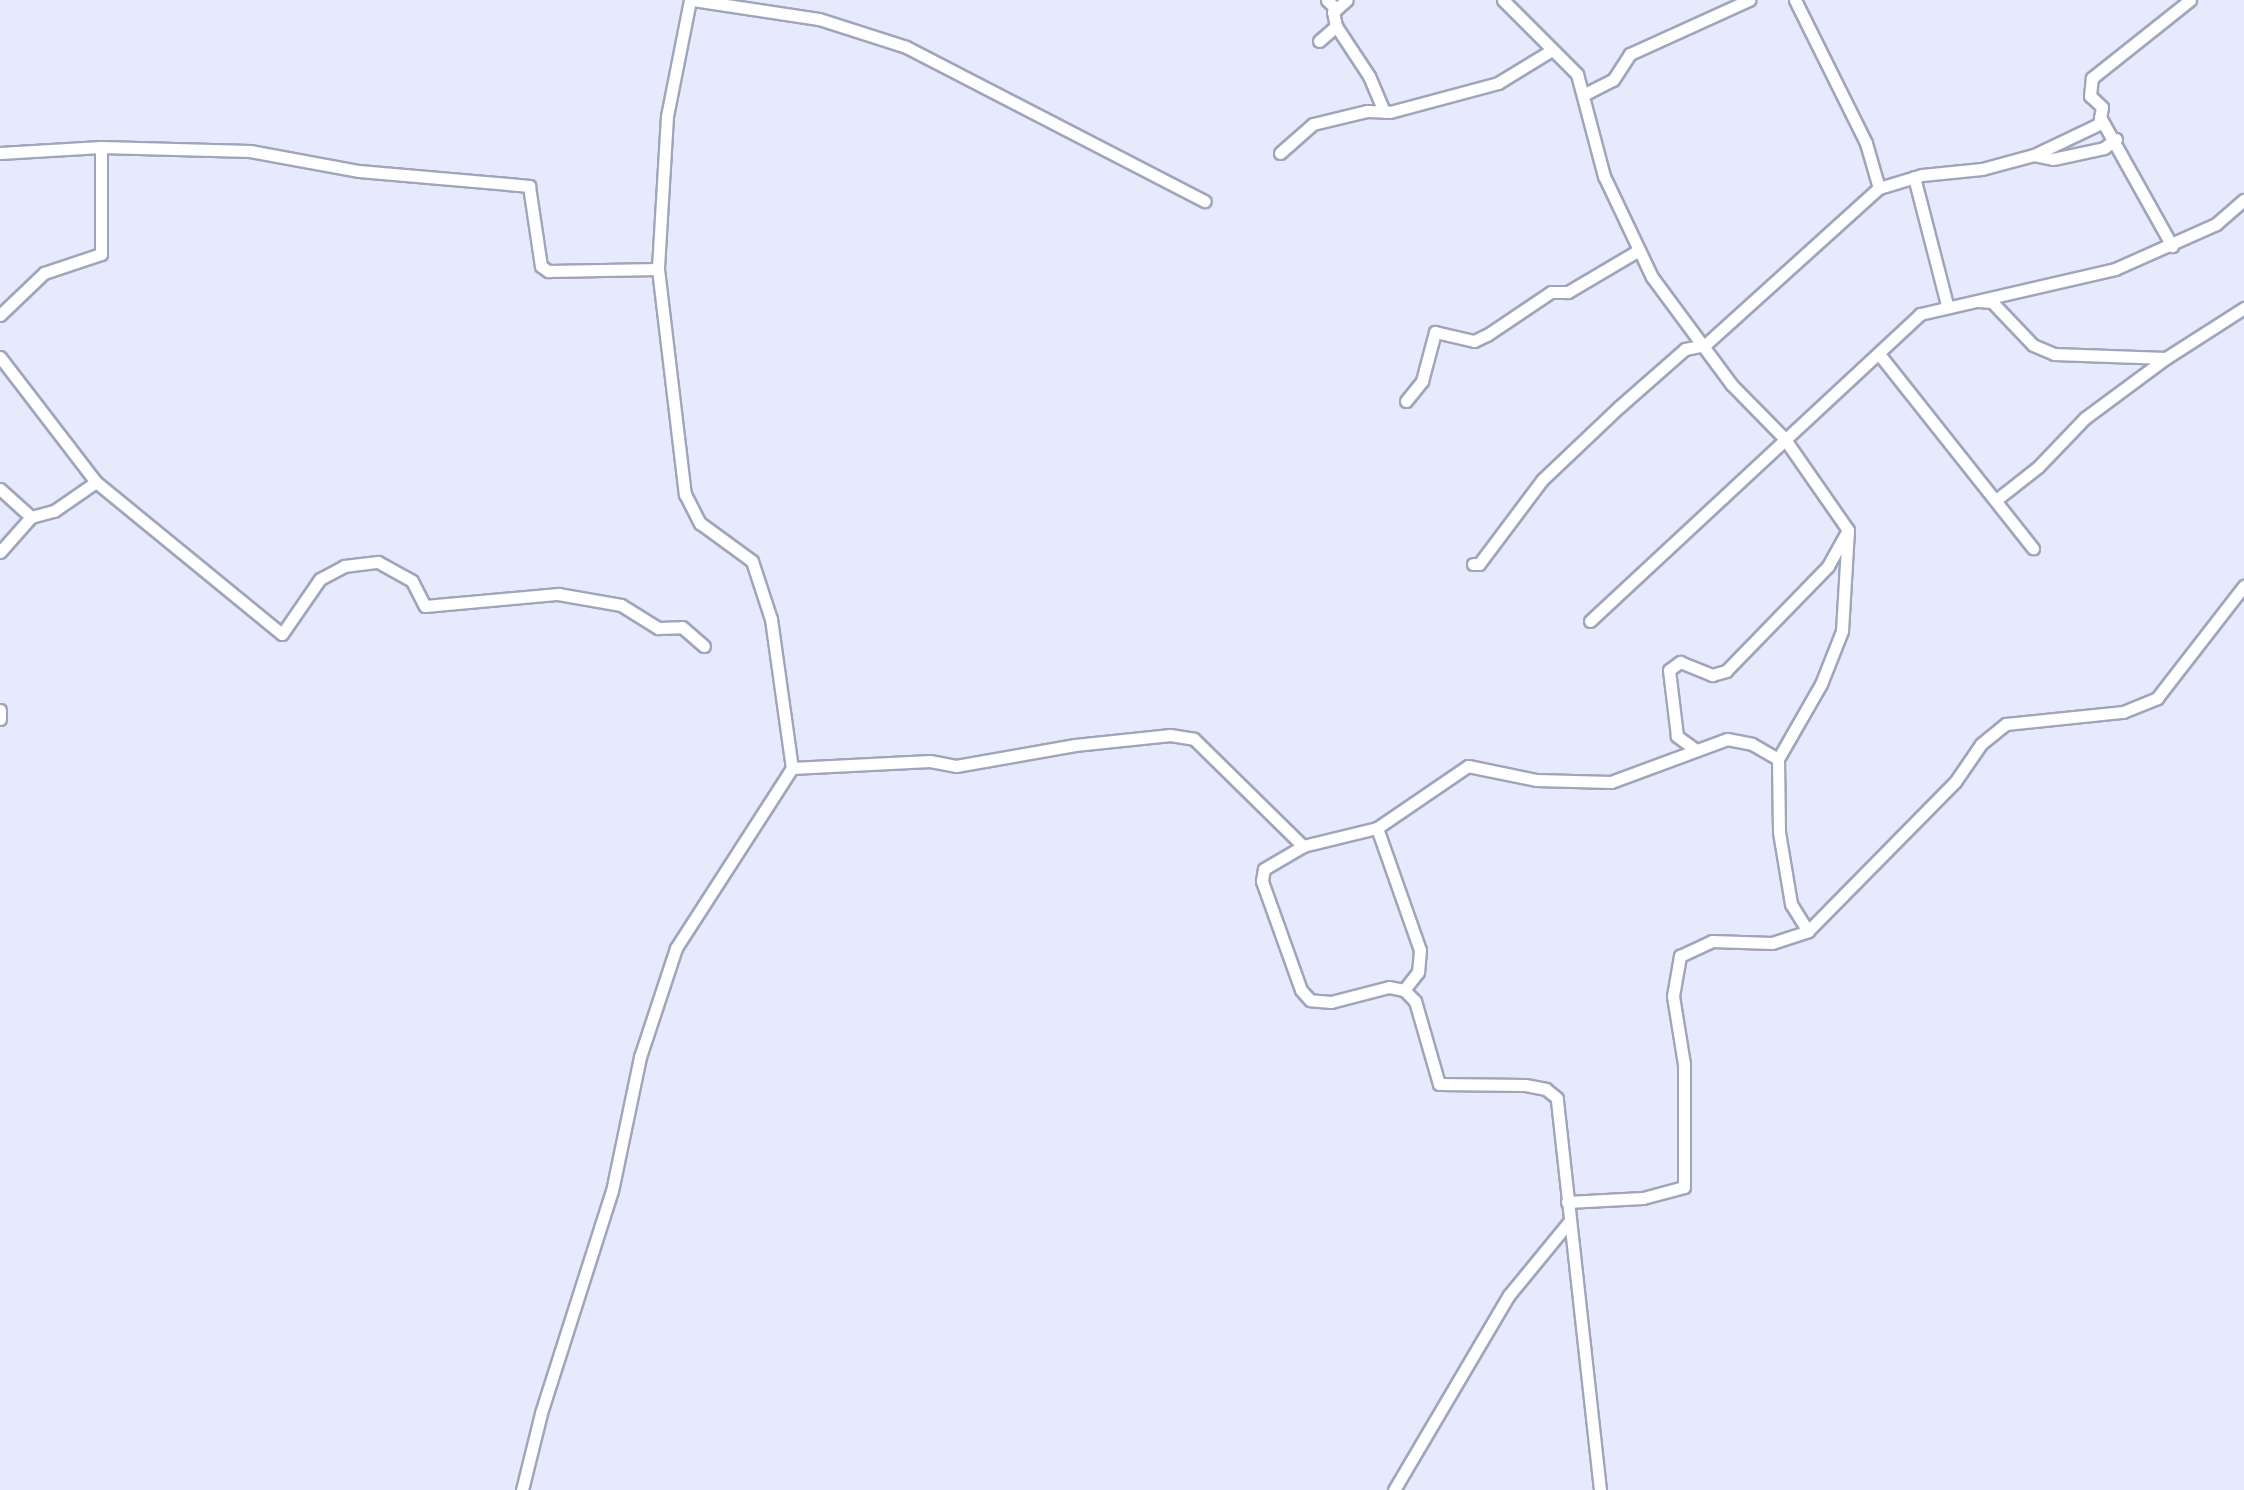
<!DOCTYPE html>
<style>
body{margin:0}
#map{position:relative;width:2244px;height:1490px;overflow:hidden;background:#e6eafc;font-family:"Roboto Condensed",sans-serif}
div>[style]{position:absolute}
[style*='--x']{left:calc(var(--x)*1px);top:calc(var(--y)*1px);width:calc(var(--w)*1px);rotate:calc(var(--a)*1deg)}
.roads{filter:drop-shadow(2px 0 #a1a5ba) drop-shadow(-2px 0 #a1a5ba) drop-shadow(0 2px #a1a5ba) drop-shadow(0 -2px #a1a5ba)}
.minor>*{height:11px;margin:-5.5px;padding:0 5.5px;transform-origin:5.5px;border-radius:5.5px;background:#fff}
span{translate:-50% -50%;white-space:nowrap;text-align:center;line-height:1.15;-webkit-text-stroke:8px #f7f8fd;paint-order:stroke}
</style>
<div id="map">
<div class="roads">
<div class="minor">
<i style="--x:690;--y:0;--w:118;--a:101.2"></i>
<i style="--x:667;--y:116;--w:153;--a:93.4"></i>
<i style="--x:658;--y:269;--w:227;--a:83.2"></i>
<i style="--x:685;--y:494;--w:33;--a:63"></i>
<i style="--x:700;--y:523;--w:64;--a:36.2"></i>
<i style="--x:752;--y:561;--w:61;--a:71.9"></i>
<i style="--x:771;--y:619;--w:150;--a:82"></i>
<i style="--x:792;--y:768;--w:138;--a:-2.9"></i>
<i style="--x:930;--y:761;--w:26;--a:11"></i>
<i style="--x:956;--y:766;--w:121;--a:-10"></i>
<i style="--x:1075;--y:745;--w:96;--a:-6"></i>
<i style="--x:1170;--y:735;--w:24;--a:9"></i>
<i style="--x:1194;--y:739;--w:153;--a:44.5"></i>
<i style="--x:693;--y:0;--w:127;--a:8.6"></i>
<i style="--x:819;--y:19;--w:91;--a:17.8"></i>
<i style="--x:906;--y:47;--w:336;--a:27.3"></i>
<i style="--x:1327;--y:0;--w:13;--a:45"></i>
<i style="--x:1503;--y:0;--w:105;--a:45"></i>
<i style="--x:1577;--y:74;--w:106;--a:75.2"></i>
<i style="--x:1604;--y:176;--w:112;--a:64.6"></i>
<i style="--x:1652;--y:277;--w:134;--a:53.5"></i>
<i style="--x:1732;--y:385;--w:74;--a:45.5"></i>
<i style="--x:1784;--y:438;--w:112;--a:55.2"></i>
<i style="--x:1848;--y:530;--w:101;--a:93.4"></i>
<i style="--x:1842;--y:631;--w:57;--a:111.6"></i>
<i style="--x:1821;--y:684;--w:86;--a:119.8"></i>
<i style="--x:1778;--y:759;--w:73;--a:89.2"></i>
<i style="--x:1779;--y:832;--w:73;--a:80.5"></i>
<i style="--x:1791;--y:904;--w:32;--a:58"></i>
<i style="--x:1808;--y:931;--w:209;--a:-45.4"></i>
<i style="--x:1955;--y:782;--w:46;--a:-55.6"></i>
<i style="--x:1981;--y:744;--w:32;--a:-39"></i>
<i style="--x:2006;--y:724;--w:118;--a:-5.9"></i>
<i style="--x:2123;--y:712;--w:37;--a:-22"></i>
<i style="--x:2157;--y:698;--w:142;--a:-52.2"></i>
<i style="--x:1795;--y:0;--w:160;--a:63.6"></i>
<i style="--x:1866;--y:143;--w:47;--a:73.9"></i>
<i style="--x:1336;--y:26;--w:60;--a:56.6"></i>
<i style="--x:1369;--y:76;--w:39;--a:67"></i>
<i style="--x:1319;--y:41;--w:23;--a:-41"></i>
<i style="--x:1336;--y:26;--w:14;--a:-102"></i>
<i style="--x:1333;--y:12;--w:18;--a:-41"></i>
<i style="--x:1585;--y:94;--w:31;--a:-27"></i>
<i style="--x:1613;--y:80;--w:31;--a:-57"></i>
<i style="--x:1630;--y:54;--w:131;--a:-24.4"></i>
<i style="--x:2100;--y:117;--w:148;--a:60.8"></i>
<i style="--x:0;--y:153;--w:101;--a:-3.4"></i>
<i style="--x:101;--y:147;--w:149;--a:1.5"></i>
<i style="--x:250;--y:151;--w:111;--a:10.4"></i>
<i style="--x:359;--y:171;--w:171;--a:5"></i>
<i style="--x:529;--y:186;--w:81;--a:81.5"></i>
<i style="--x:541;--y:266;--w:9;--a:36"></i>
<i style="--x:548;--y:271;--w:110;--a:-1"></i>
<i style="--x:1280;--y:153;--w:44;--a:-41.3"></i>
<i style="--x:1313;--y:124;--w:56;--a:-13.5"></i>
<i style="--x:1367;--y:111;--w:23;--a:2"></i>
<i style="--x:1390;--y:112;--w:112;--a:-15"></i>
<i style="--x:1498;--y:83;--w:63;--a:-31.4"></i>
<i style="--x:2034;--y:155;--w:19;--a:12"></i>
<i style="--x:2053;--y:159;--w:52;--a:-12.2"></i>
<i style="--x:2104;--y:148;--w:15;--a:-37"></i>
<i style="--x:1914;--y:177;--w:132;--a:75.5"></i>
<i style="--x:1978;--y:301;--w:14;--a:4"></i>
<i style="--x:1992;--y:302;--w:59;--a:46.4"></i>
<i style="--x:2033;--y:345;--w:23;--a:23"></i>
<i style="--x:2054;--y:354;--w:112;--a:2"></i>
<i style="--x:2166;--y:358;--w:93;--a:-32.7"></i>
<i style="--x:0;--y:315;--w:61;--a:-43.7"></i>
<i style="--x:44;--y:273;--w:60;--a:-18.4"></i>
<i style="--x:101;--y:254;--w:107;--a:-90"></i>
<i style="--x:1879;--y:354;--w:248;--a:51.6"></i>
<i style="--x:0;--y:357;--w:158;--a:52.5"></i>
<i style="--x:96;--y:482;--w:240;--a:39.3"></i>
<i style="--x:282;--y:634;--w:67;--a:-55.4"></i>
<i style="--x:320;--y:579;--w:27;--a:-28"></i>
<i style="--x:344;--y:566;--w:34;--a:-7"></i>
<i style="--x:378;--y:562;--w:39;--a:29"></i>
<i style="--x:412;--y:581;--w:28;--a:63"></i>
<i style="--x:425;--y:606;--w:134;--a:-5.2"></i>
<i style="--x:558;--y:594;--w:64;--a:9.9"></i>
<i style="--x:621;--y:605;--w:44;--a:31.9"></i>
<i style="--x:658;--y:628;--w:24;--a:-2"></i>
<i style="--x:682;--y:627;--w:29;--a:41"></i>
<i style="--x:1406;--y:401;--w:26;--a:-51"></i>
<i style="--x:1422;--y:381;--w:51;--a:-75.1"></i>
<i style="--x:1435;--y:332;--w:40;--a:13"></i>
<i style="--x:1474;--y:341;--w:14;--a:-25"></i>
<i style="--x:1487;--y:335;--w:77;--a:-33.9"></i>
<i style="--x:1551;--y:292;--w:17;--a:0"></i>
<i style="--x:1568;--y:292;--w:82;--a:-30.6"></i>
<i style="--x:0;--y:489;--w:42;--a:42.1"></i>
<i style="--x:1996;--y:500;--w:53;--a:-38.2"></i>
<i style="--x:2038;--y:467;--w:68;--a:-46.2"></i>
<i style="--x:2085;--y:418;--w:101;--a:-36.5"></i>
<i style="--x:0;--y:552;--w:47;--a:-48.5"></i>
<i style="--x:31;--y:517;--w:24;--a:-15"></i>
<i style="--x:54;--y:511;--w:51;--a:-34.6"></i>
<i style="--x:1473;--y:564;--w:6;--a:0"></i>
<i style="--x:1479;--y:564;--w:105;--a:-53.1"></i>
<i style="--x:1542;--y:480;--w:106;--a:-43.5"></i>
<i style="--x:1619;--y:407;--w:88;--a:-41.3"></i>
<i style="--x:1685;--y:349;--w:20;--a:-11"></i>
<i style="--x:1705;--y:345;--w:234;--a:-42.1"></i>
<i style="--x:1879;--y:188;--w:45;--a:-16.8"></i>
<i style="--x:1922;--y:175;--w:60;--a:-5.7"></i>
<i style="--x:1982;--y:169;--w:54;--a:-15.1"></i>
<i style="--x:2034;--y:155;--w:72;--a:-25.5"></i>
<i style="--x:2099;--y:124;--w:17;--a:-80"></i>
<i style="--x:2102;--y:107;--w:16;--a:-137"></i>
<i style="--x:2090;--y:96;--w:18;--a:-84"></i>
<i style="--x:2092;--y:78;--w:125;--a:-38.5"></i>
<i style="--x:1590;--y:621;--w:451;--a:-42.9"></i>
<i style="--x:1920;--y:314;--w:200;--a:-13"></i>
<i style="--x:2115;--y:269;--w:111;--a:-24"></i>
<i style="--x:2216;--y:224;--w:37;--a:-41"></i>
<i style="--x:0;--y:710;--w:9;--a:90"></i>
<i style="--x:1696;--y:750;--w:24;--a:-144"></i>
<i style="--x:1677;--y:736;--w:66;--a:-96.9"></i>
<i style="--x:1669;--y:670;--w:14;--a:-36"></i>
<i style="--x:1680;--y:662;--w:35;--a:22"></i>
<i style="--x:1712;--y:675;--w:15;--a:-16"></i>
<i style="--x:1726;--y:671;--w:146;--a:-45.8"></i>
<i style="--x:1828;--y:566;--w:37;--a:-61"></i>
<i style="--x:1377;--y:828;--w:129;--a:70.6"></i>
<i style="--x:1420;--y:950;--w:22;--a:95"></i>
<i style="--x:1418;--y:972;--w:23;--a:128"></i>
<i style="--x:1567;--y:1202;--w:76;--a:-3"></i>
<i style="--x:1643;--y:1198;--w:42;--a:-15"></i>
<i style="--x:1684;--y:1187;--w:123;--a:-90"></i>
<i style="--x:1684;--y:1064;--w:69;--a:-99.2"></i>
<i style="--x:1673;--y:996;--w:41;--a:-80.1"></i>
<i style="--x:1680;--y:956;--w:35;--a:-25"></i>
<i style="--x:1712;--y:941;--w:60;--a:1.9"></i>
<i style="--x:1772;--y:943;--w:38;--a:-18"></i>
<i style="--x:522;--y:1490;--w:79;--a:-76.1"></i>
<i style="--x:541;--y:1413;--w:233;--a:-72.3"></i>
<i style="--x:612;--y:1191;--w:137;--a:-78.2"></i>
<i style="--x:640;--y:1057;--w:115;--a:-71.7"></i>
<i style="--x:676;--y:948;--w:214;--a:-57.2"></i>
<i style="--x:1394;--y:1490;--w:226;--a:-59.5"></i>
<i style="--x:1509;--y:1295;--w:94;--a:-50.6"></i>
<i style="--x:1600;--y:1490;--w:394;--a:-96.3"></i>
<i style="--x:1557;--y:1098;--w:14;--a:-141"></i>
<i style="--x:1546;--y:1089;--w:21;--a:-169"></i>
<i style="--x:1525;--y:1085;--w:86;--a:-179.3"></i>
<i style="--x:1439;--y:1084;--w:86;--a:-106.1"></i>
<i style="--x:1415;--y:1001;--w:16;--a:-135"></i>
<i style="--x:1404;--y:990;--w:15;--a:-169"></i>
<i style="--x:1389;--y:987;--w:60;--a:165.5"></i>
<i style="--x:1331;--y:1002;--w:21;--a:-175"></i>
<i style="--x:1310;--y:1000;--w:13;--a:-132"></i>
<i style="--x:1301;--y:990;--w:116;--a:-109.7"></i>
<i style="--x:1262;--y:881;--w:12;--a:-81"></i>
<i style="--x:1264;--y:869;--w:45;--a:-30.5"></i>
<i style="--x:1303;--y:846;--w:76;--a:-13.7"></i>
<i style="--x:1377;--y:828;--w:110;--a:-34.3"></i>
<i style="--x:1468;--y:766;--w:69;--a:11.6"></i>
<i style="--x:1536;--y:780;--w:75;--a:1.5"></i>
<i style="--x:1611;--y:782;--w:124;--a:-20.3"></i>
<i style="--x:1727;--y:739;--w:25;--a:11"></i>
<i style="--x:1752;--y:744;--w:30;--a:30"></i>
</div>
</div>
</div>
